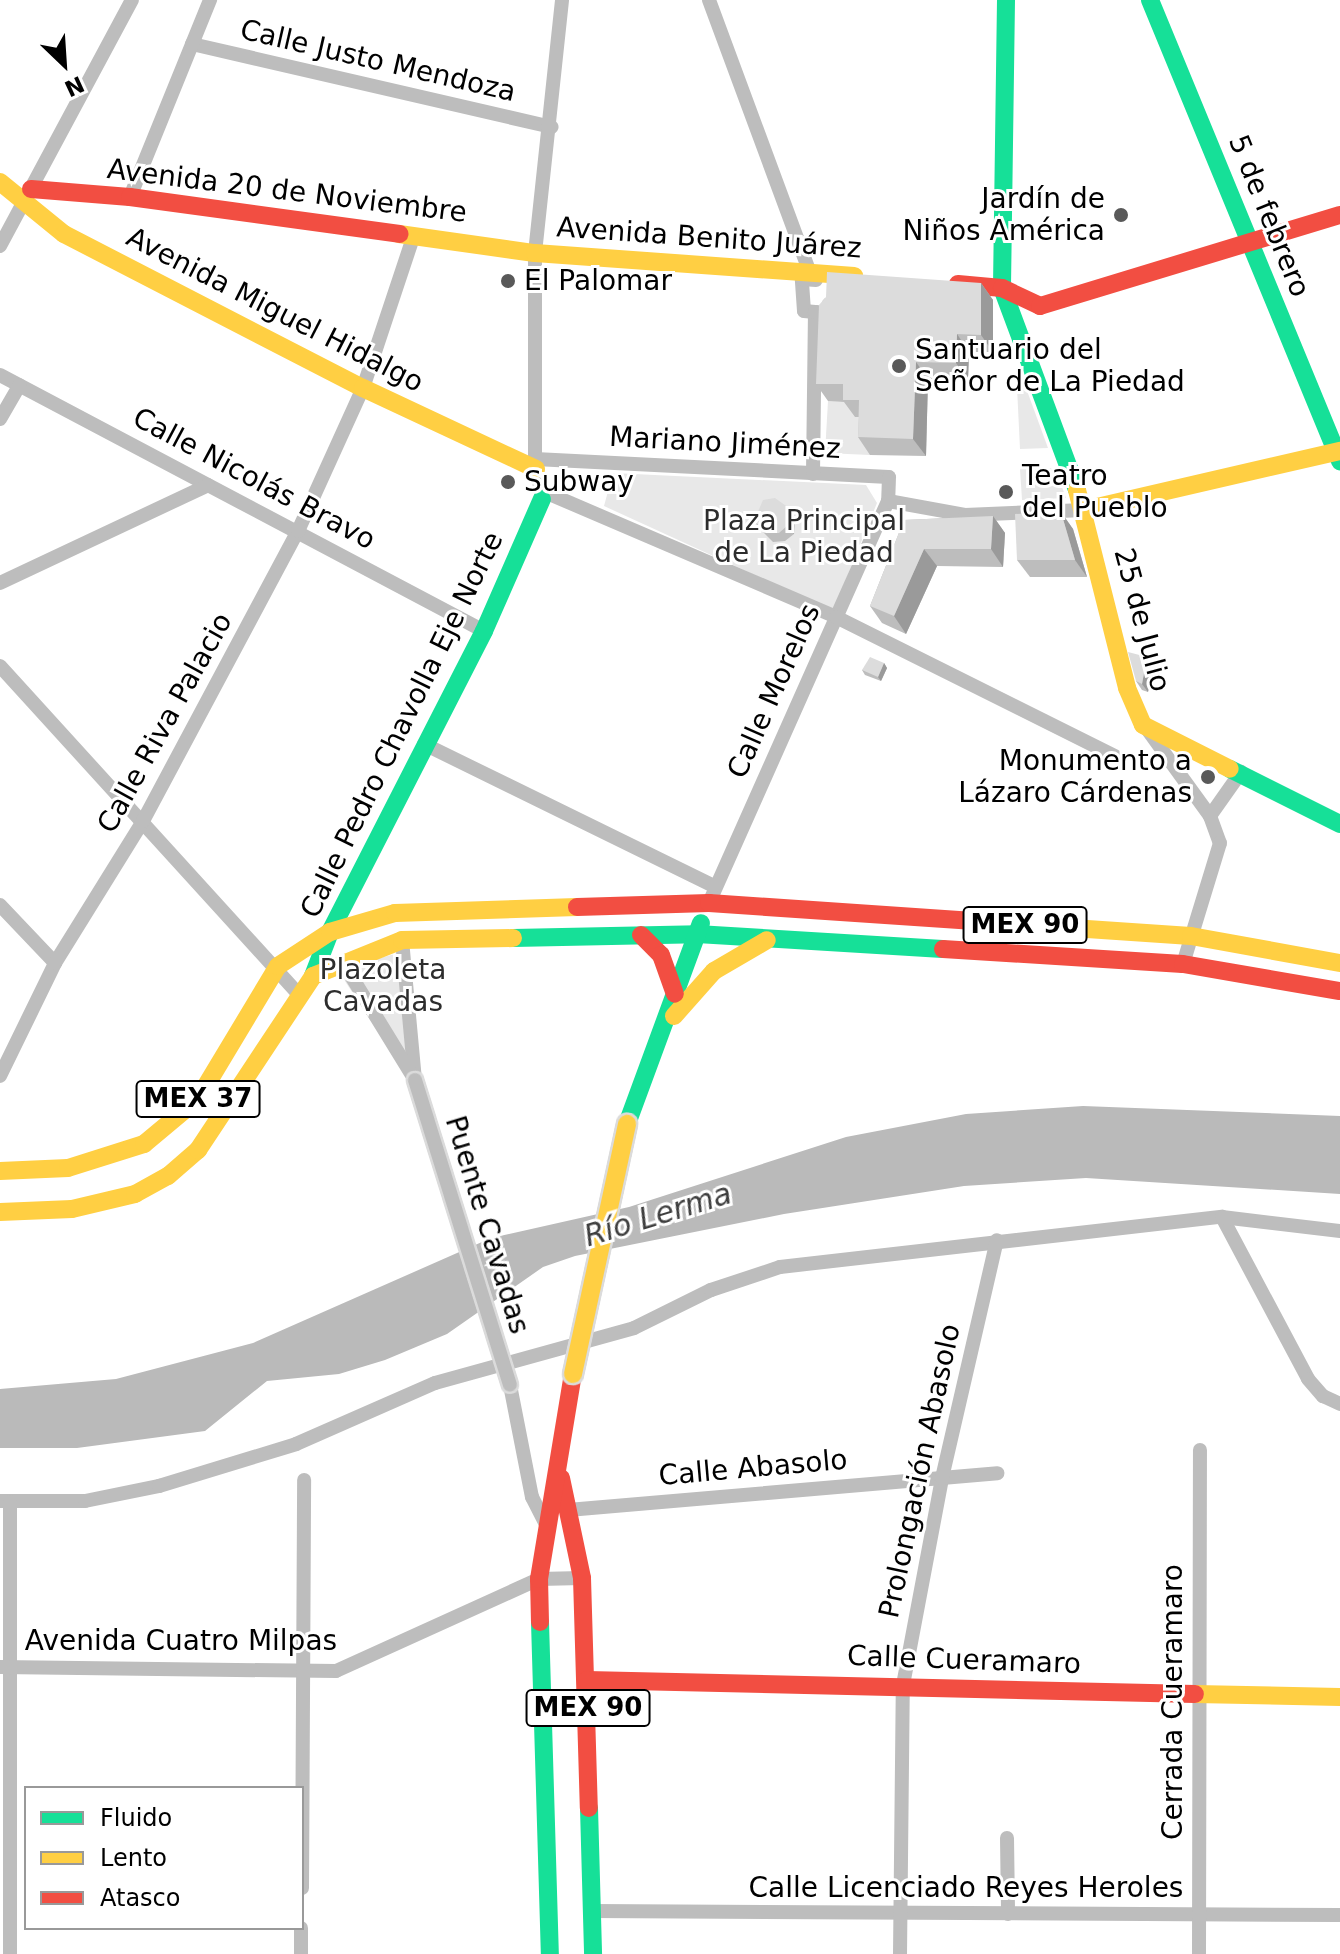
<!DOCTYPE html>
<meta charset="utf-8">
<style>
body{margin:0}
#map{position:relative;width:1340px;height:1954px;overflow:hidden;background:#fff;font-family:"DejaVu Sans",sans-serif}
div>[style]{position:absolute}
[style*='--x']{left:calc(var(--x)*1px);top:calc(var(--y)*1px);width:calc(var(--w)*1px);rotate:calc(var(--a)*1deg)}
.green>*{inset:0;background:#e8e8e8}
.water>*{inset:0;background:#bababa}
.street>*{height:14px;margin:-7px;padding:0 7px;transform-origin:7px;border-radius:7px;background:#bdbdbd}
.fast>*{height:18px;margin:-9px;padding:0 9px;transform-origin:9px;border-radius:9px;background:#16e098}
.slow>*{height:18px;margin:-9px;padding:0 9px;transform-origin:9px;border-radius:9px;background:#ffcf43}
.jam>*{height:18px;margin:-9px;padding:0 9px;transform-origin:9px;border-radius:9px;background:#f24e42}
.bridges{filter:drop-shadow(2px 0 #dbdbdb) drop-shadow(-2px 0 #dbdbdb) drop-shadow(0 2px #dbdbdb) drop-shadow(0 -2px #dbdbdb)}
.street-bridge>*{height:14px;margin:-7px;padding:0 7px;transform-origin:7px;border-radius:7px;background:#bdbdbd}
.slow-bridge>*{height:18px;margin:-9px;padding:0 9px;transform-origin:9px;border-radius:9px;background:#ffcf43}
.wall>*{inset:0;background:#bdbdbd}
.shaded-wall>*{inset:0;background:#9a9a9a}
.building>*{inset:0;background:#dcdcdc}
.dots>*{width:22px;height:22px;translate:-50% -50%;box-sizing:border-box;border:4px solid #fff;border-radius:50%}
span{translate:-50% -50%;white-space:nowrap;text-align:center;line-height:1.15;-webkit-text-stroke:6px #fff;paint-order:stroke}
.shield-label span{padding:2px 6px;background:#fff;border:2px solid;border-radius:6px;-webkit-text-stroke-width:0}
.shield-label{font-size:26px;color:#000;font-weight:700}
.street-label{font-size:28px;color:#000}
.poi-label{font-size:28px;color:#000}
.right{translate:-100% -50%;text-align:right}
.left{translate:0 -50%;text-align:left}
.park-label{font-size:28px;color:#2d2d2d}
.water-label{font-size:30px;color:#3e3e3e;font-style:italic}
.legend{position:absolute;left:24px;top:1786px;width:280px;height:144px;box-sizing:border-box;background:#fff;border:2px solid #999;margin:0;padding:10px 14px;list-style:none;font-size:24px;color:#000}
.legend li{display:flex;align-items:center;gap:16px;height:40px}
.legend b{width:40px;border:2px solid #999}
.north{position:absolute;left:24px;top:24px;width:80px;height:80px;-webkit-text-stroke:6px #fff;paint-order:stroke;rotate:155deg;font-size:22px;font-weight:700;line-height:32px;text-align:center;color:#000}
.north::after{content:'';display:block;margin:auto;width:28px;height:36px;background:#000;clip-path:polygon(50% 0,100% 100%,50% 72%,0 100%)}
</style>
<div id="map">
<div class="green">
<i style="clip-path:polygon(1017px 387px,1026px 388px,1048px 448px,1020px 449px)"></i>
<i style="clip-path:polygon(828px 401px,855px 402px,871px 418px,870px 455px,825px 453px)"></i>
<i style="clip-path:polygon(1055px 468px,1066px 498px,1022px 500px,1020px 469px)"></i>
<i style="clip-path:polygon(613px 473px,866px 485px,877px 503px,833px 611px,604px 506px)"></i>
<i style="clip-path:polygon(409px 950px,422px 1100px,341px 975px,355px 965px)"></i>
</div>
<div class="water">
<i style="clip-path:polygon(1083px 1106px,1340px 1116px,1340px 1194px,1086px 1178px,964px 1186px,784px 1214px,575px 1256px,543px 1267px,447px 1334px,385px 1360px,339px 1374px,267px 1381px,205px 1431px,77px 1448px,0 1448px,0 1389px,116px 1379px,253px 1343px,491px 1238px,629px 1207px,846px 1137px,966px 1114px)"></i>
</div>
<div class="street">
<i style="--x:709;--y:0;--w:289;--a:69.7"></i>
<i style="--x:192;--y:44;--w:369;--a:13"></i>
<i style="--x:130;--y:197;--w:213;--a:-67.9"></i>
<i style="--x:0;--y:246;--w:279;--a:-61.8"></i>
<i style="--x:815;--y:312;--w:11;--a:-175"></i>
<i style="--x:804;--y:311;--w:32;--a:-94"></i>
<i style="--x:802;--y:279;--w:14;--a:4"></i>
<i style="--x:0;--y:375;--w:548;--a:27.88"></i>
<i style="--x:0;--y:419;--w:39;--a:-60"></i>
<i style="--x:535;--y:459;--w:354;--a:2.9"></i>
<i style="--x:889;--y:477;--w:24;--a:92"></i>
<i style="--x:888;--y:501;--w:440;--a:114"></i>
<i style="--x:813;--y:474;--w:162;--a:-89.3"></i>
<i style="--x:815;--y:312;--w:13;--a:4"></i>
<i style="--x:828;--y:313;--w:9;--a:-84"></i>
<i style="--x:540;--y:490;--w:322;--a:23.2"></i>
<i style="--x:836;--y:617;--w:312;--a:26.5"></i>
<i style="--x:542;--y:499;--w:41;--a:-99.9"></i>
<i style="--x:535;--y:459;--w:206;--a:-90"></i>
<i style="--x:535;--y:253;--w:254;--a:-83.9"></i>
<i style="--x:888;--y:501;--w:78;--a:10.3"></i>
<i style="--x:965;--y:515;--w:119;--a:-2.4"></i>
<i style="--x:0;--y:583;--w:230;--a:-25.2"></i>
<i style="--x:0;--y:666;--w:442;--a:47.7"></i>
<i style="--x:1147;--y:729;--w:107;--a:54.1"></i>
<i style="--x:1210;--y:816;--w:29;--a:70"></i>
<i style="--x:1220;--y:843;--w:127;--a:107"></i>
<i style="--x:424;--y:744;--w:323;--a:26.1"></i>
<i style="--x:1210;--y:816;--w:54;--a:-54.8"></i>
<i style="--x:0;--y:905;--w:80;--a:46.5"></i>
<i style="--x:402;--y:940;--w:141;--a:84.7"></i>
<i style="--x:342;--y:961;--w:136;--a:58.5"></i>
<i style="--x:0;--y:1076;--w:126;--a:-64"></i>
<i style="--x:55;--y:963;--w:167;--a:-58.2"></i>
<i style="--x:143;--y:821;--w:329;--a:-61.9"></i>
<i style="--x:298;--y:531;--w:157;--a:-65.6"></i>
<i style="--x:363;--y:388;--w:161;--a:-71.6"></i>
<i style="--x:1222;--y:1217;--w:183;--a:62"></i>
<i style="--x:1308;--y:1379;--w:23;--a:49"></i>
<i style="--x:1323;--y:1396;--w:19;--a:25"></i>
<i style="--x:510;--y:1385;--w:114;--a:78.9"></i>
<i style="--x:532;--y:1497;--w:33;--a:63"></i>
<i style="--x:0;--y:1501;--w:85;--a:0"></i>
<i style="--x:85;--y:1501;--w:76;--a:-11.5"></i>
<i style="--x:159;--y:1486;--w:143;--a:-17"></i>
<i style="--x:296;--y:1444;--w:152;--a:-23.7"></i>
<i style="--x:435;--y:1383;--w:206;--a:-15.4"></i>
<i style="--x:634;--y:1328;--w:86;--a:-26.3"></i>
<i style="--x:711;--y:1290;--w:73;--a:-18.4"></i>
<i style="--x:780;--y:1267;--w:445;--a:-6.5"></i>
<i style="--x:1222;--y:1217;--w:119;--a:6.8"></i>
<i style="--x:10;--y:1502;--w:452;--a:90"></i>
<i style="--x:568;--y:1510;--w:431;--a:-4.9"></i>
<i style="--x:0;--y:1667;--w:336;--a:0.7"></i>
<i style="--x:336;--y:1671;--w:223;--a:-24.4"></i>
<i style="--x:539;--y:1579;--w:43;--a:-1.3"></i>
<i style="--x:1007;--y:1838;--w:76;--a:89.2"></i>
<i style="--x:302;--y:1888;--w:408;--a:-89.7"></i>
<i style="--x:592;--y:1911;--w:748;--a:0.31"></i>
<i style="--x:301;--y:1954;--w:26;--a:-90"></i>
<i style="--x:900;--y:1954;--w:269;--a:-89.4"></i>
<i style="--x:903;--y:1685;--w:211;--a:-79.3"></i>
<i style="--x:942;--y:1478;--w:244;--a:-77"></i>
<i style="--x:1199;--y:1954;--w:504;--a:-89.89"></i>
</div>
<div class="fast">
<i style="--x:1006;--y:0;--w:288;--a:90.8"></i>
<i style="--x:1002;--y:288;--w:215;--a:69.6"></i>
<i style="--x:1150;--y:0;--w:499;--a:67.6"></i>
<i style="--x:1230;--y:769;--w:123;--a:26.6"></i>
<i style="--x:513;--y:938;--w:184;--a:-1.2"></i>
<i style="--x:697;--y:934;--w:246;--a:3.5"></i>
<i style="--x:313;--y:976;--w:47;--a:-68.9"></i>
<i style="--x:330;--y:932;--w:338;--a:-62.9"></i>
<i style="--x:484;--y:631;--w:144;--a:-66.3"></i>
<i style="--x:627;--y:1124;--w:214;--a:-69.8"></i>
<i style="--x:540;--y:1622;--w:332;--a:88.3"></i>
<i style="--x:589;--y:1808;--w:146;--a:88.4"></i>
</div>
<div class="slow">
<i style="--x:0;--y:182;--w:82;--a:39.1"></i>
<i style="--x:64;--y:234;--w:336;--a:27.3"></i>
<i style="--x:363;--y:388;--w:191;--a:25.1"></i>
<i style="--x:399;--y:234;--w:137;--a:8"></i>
<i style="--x:535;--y:253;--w:320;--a:4.1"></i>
<i style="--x:1077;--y:490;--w:204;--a:75.8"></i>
<i style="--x:1127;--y:688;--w:40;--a:66.6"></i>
<i style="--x:1143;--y:725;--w:97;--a:26.8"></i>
<i style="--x:1084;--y:510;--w:263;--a:-13"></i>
<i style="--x:1028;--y:925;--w:163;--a:3.9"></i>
<i style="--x:1191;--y:936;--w:151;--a:10.3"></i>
<i style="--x:674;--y:1016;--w:60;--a:-48.4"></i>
<i style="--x:714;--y:971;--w:61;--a:-30.3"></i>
<i style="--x:0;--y:1171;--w:68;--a:-2.5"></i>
<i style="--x:68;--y:1168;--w:80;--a:-17.5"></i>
<i style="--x:144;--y:1144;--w:70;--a:-39.8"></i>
<i style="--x:198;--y:1099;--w:155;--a:-59"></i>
<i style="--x:278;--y:966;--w:62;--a:-33.2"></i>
<i style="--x:330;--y:932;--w:68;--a:-16.3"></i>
<i style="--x:395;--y:913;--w:182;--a:-1.9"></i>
<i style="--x:0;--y:1212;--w:72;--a:-2.4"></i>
<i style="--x:72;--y:1209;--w:65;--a:-13.4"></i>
<i style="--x:135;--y:1194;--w:38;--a:-29"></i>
<i style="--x:168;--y:1176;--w:40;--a:-41"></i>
<i style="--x:198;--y:1150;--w:209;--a:-56.5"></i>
<i style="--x:313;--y:976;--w:96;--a:-22"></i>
<i style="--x:402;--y:940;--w:111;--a:-1"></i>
<i style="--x:1195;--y:1694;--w:145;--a:1.2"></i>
</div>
<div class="jam">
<i style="--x:31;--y:189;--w:99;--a:4.6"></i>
<i style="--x:130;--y:197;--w:272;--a:7.8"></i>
<i style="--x:958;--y:284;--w:44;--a:5.2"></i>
<i style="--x:1002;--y:288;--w:42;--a:25.3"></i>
<i style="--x:1040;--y:306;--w:313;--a:-16.9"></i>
<i style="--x:577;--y:907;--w:132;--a:-1.7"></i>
<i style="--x:709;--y:903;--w:320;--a:3.9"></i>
<i style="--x:641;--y:935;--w:28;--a:45"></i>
<i style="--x:661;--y:955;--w:41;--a:70.3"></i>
<i style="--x:943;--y:949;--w:240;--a:3.6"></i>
<i style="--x:1183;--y:964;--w:159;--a:9.8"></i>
<i style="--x:561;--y:1478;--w:102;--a:78.1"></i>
<i style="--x:582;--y:1578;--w:230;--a:88.3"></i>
<i style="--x:540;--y:1622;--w:43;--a:-91.3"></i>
<i style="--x:539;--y:1579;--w:208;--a:-80.6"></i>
<i style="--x:587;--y:1680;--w:608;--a:1.32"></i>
</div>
<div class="bridges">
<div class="street-bridge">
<i style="--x:415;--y:1080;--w:319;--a:72.7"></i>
</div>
<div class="slow-bridge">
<i style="--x:573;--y:1374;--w:256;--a:-77.8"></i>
</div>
</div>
<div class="wall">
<i style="clip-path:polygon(981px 283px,993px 300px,993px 352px,969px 352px,968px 380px,928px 379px,926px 456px,870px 455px,858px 437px,859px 417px,855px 417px,844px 402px,828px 401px,816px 384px)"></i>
<i style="clip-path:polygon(789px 508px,795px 517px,794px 534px,785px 541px,773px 542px,761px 530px,754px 521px)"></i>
<i style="clip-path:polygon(1061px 512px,1073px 529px,1087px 577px,1030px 577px,1017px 560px)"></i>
<i style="clip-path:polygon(993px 516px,1005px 533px,1003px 567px,937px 566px,906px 634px,882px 623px,870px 606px,904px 520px)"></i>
<i style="clip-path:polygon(1147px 657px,1153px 666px,1148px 692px,1142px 690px,1136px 681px)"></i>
<i style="clip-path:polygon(884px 663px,887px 668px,881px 681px,865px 675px,862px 670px)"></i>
</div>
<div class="shaded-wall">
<i style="clip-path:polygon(981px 283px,993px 300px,993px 352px,981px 335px)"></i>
<i style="clip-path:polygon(957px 334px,969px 352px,968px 380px,956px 363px)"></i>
<i style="clip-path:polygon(916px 362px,928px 379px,926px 456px,913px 439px)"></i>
<i style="clip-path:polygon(789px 508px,795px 517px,794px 534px,788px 525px)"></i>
<i style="clip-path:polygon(1061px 512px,1073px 529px,1087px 577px,1075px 560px)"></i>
<i style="clip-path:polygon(993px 516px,1005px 533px,1003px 567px,991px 549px)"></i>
<i style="clip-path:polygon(924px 549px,937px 566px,906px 634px,894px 616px)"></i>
<i style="clip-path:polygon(1147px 657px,1153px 666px,1148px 692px,1142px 684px)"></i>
<i style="clip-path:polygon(884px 663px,887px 668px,881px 681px,878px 677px)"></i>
</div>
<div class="building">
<i style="clip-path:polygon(827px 272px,981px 283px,981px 335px,957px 334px,956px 363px,916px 362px,913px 439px,858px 437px,859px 400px,843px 400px,843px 384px,816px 384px,819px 305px,826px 297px)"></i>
<i style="clip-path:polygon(775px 498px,789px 508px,788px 525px,779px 533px,767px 533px,754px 521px,763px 500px)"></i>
<i style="clip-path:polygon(1061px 512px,1075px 560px,1017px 560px,1015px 514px)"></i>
<i style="clip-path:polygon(993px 516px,991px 549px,924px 549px,894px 616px,870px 606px,904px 520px)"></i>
<i style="clip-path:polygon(1128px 652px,1147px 657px,1142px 684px,1136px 681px)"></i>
<i style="clip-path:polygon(870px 657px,884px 663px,878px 677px,862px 670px)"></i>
</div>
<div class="dots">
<i style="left:1121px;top:215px;background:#595959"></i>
<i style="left:508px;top:281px;background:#595959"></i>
<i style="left:899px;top:366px;background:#595959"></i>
<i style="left:508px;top:482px;background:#595959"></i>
<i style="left:1006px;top:492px;background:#595959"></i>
<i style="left:1208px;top:777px;background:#595959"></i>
</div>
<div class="shield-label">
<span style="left:1025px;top:925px">MEX 90</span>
<span style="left:198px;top:1099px">MEX 37</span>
<span style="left:588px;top:1708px">MEX 90</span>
</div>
<div class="street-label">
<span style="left:378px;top:61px;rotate:13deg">Calle Justo Mendoza</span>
<span style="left:287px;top:191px;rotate:7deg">Avenida 20 de Noviembre</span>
<span style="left:1269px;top:216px;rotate:68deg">5 de febrero</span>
<span style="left:709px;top:238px;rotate:4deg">Avenida Benito Juárez</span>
<span style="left:275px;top:310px;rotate:27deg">Avenida Miguel Hidalgo</span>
<span style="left:725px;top:443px;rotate:3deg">Mariano Jiménez</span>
<span style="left:254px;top:479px;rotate:28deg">Calle Nicolás Bravo</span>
<span style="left:1142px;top:620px;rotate:75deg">25 de Julio</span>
<span style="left:774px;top:691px;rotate:-66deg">Calle Morelos</span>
<span style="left:165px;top:723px;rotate:-61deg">Calle Riva Palacio</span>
<span style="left:402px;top:725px;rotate:-64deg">Calle Pedro Chavolla Eje Norte</span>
<span style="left:487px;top:1225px;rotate:73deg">Puente Cavadas</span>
<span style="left:753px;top:1468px;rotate:-5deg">Calle Abasolo</span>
<span style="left:920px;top:1471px;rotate:-78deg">Prolongación Abasolo</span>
<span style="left:181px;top:1641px">Avenida Cuatro Milpas</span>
<span style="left:964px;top:1660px;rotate:2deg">Calle Cueramaro</span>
<span style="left:1173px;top:1702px;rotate:-90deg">Cerrada Cueramaro</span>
<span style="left:966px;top:1888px">Calle Licenciado Reyes Heroles</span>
</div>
<div class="poi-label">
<span class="right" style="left:1105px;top:215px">Jardín de<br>Niños América</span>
<span class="left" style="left:524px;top:281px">El Palomar</span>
<span class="left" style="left:915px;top:366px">Santuario del<br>Señor de La Piedad</span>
<span class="left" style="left:1022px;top:492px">Teatro<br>del Pueblo</span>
<span class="left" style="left:524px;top:482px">Subway</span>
<span class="right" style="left:1192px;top:777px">Monumento a<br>Lázaro Cárdenas</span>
</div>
<div class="park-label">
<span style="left:804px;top:537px">Plaza Principal<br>de La Piedad</span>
<span style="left:383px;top:986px">Plazoleta<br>Cavadas</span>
</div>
<div class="water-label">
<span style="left:658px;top:1215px;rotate:-17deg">Río Lerma</span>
</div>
<ul class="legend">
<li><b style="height:10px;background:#16e098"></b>Fluido</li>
<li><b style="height:10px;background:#ffcf43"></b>Lento</li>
<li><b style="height:10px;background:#f24e42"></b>Atasco</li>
</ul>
<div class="north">N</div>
</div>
